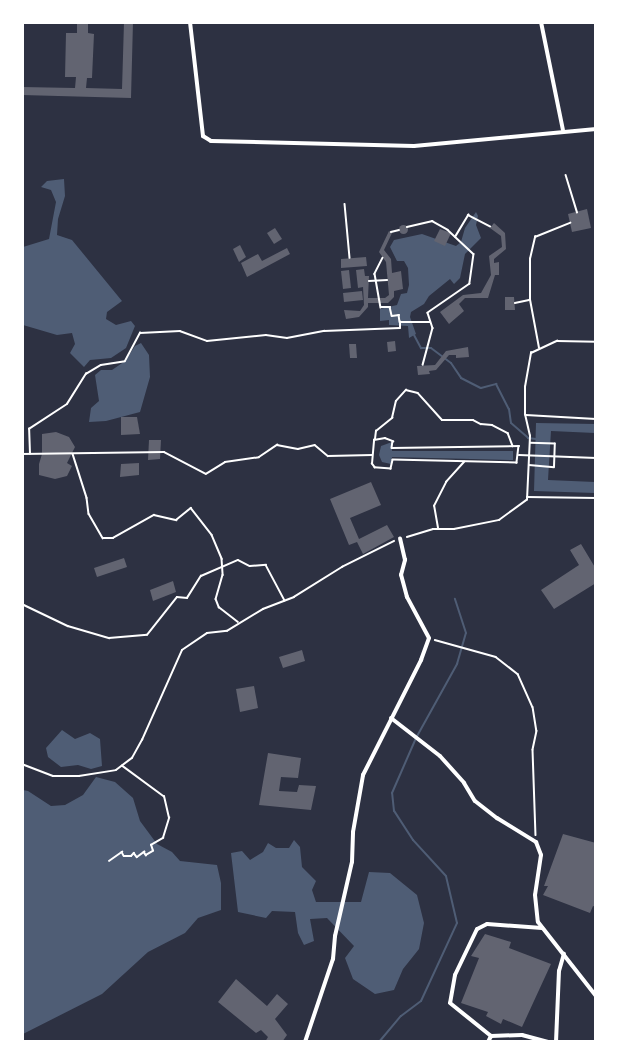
<!DOCTYPE html>
<style>
body{margin:0}
#map{position:relative;width:618px;height:1064px;overflow:hidden;background:#2d3142;font-family:"DejaVu Sans",sans-serif}
div>[style]{position:absolute}
[style*='--x']{left:calc(var(--x)*1px);top:calc(var(--y)*1px);width:calc(var(--w)*1px);rotate:calc(var(--a)*1deg)}
.water>*{inset:0;background:#4f5d75}
.stream>*{height:2px;margin:-1px;padding:0 1px;transform-origin:1px;border-radius:1px;background:#4f5d75}
.building>*{inset:0;background:#626471}
.round{border-radius:50%}
.path>*{height:1.5px;margin:-0.75px;padding:0 0.75px;transform-origin:0.75px;border-radius:0.75px;background:#fff}
.minor>*{height:4px;margin:-2px;padding:0 2px;transform-origin:2px;border-radius:2px;background:#fff}
span{translate:-50% -50%;white-space:nowrap;text-align:center;line-height:1.15;-webkit-text-stroke:5px #fff;paint-order:stroke}
.frame{position:absolute;inset:0;border:24px solid #fff;pointer-events:none}
</style>
<div id="map">
<div class="water">
<i style="clip-path:polygon(64px 179px,65px 196px,58px 219px,57px 235px,72px 240px,122px 301px,107px 312px,106px 319px,116px 325px,131px 321px,135px 326px,126px 348px,111px 358px,90px 360px,84px 367px,70px 353px,75px 344px,72px 333px,57px 335px,23px 325px,23px 247px,49px 239px,56px 202px,51px 190px,41px 187px,47px 181px)"></i>
<i style="clip-path:polygon(476px 212px,478px 216px,476px 225px,481px 238px,465px 254px,460px 278px,454px 284px,450px 279px,429px 296px,424px 304px,411px 312px,410px 317px,416px 334px,409px 338px,408px 326px,389px 325px,389px 320px,380px 321px,380px 309px,397px 305px,401px 294px,407px 293px,409px 285px,408px 268px,404px 261px,397px 261px,390px 247px,394px 240px,422px 234px,456px 246px,461px 242px,465px 228px)"></i>
<i style="clip-path:polygon(141px 343px,149px 355px,150px 377px,140px 412px,106px 421px,89px 422px,91px 408px,99px 401px,95px 375px,101px 370px,112px 370px,125px 361px,135px 346px)"></i>
<i style="clip-path:polygon(536px 423px,595px 424px,595px 433px,551px 431px,548px 480px,595px 482px,595px 493px,534px 491px)"></i>
<i style="clip-path:polygon(392px 442px,392px 451px,513px 451px,513px 460px,392px 457px,391px 464px,382px 462px,379px 455px,381px 446px)"></i>
<i style="clip-path:polygon(62px 730px,75px 739px,90px 733px,100px 739px,102px 766px,91px 769px,78px 765px,61px 767px,48px 757px,46px 748px)"></i>
<i style="clip-path:polygon(96px 777px,115px 782px,133px 798px,140px 821px,157px 844px,172px 852px,180px 861px,217px 865px,221px 883px,221px 910px,198px 918px,185px 933px,148px 952px,102px 994px,23px 1034px,23px 790px,28px 791px,51px 806px,65px 805px,83px 795px)"></i>
<i style="clip-path:polygon(294px 840px,300px 847px,302px 867px,316px 881px,312px 890px,316px 902px,361px 902px,369px 872px,390px 873px,417px 895px,424px 923px,419px 949px,403px 969px,394px 990px,375px 994px,353px 979px,345px 958px,354px 946px,327px 918px,310px 919px,314px 941px,304px 945px,298px 933px,295px 912px,272px 911px,266px 918px,238px 912px,231px 853px,242px 851px,250px 860px,263px 852px,268px 843px,276px 848px,289px 848px)"></i>
</div>
<div class="stream">
<i style="--x:414;--y:335;--w:15;--a:62"></i>
<i style="--x:421;--y:348;--w:10;--a:0"></i>
<i style="--x:431;--y:348;--w:25;--a:37"></i>
<i style="--x:451;--y:363;--w:18;--a:56"></i>
<i style="--x:461;--y:378;--w:22;--a:27"></i>
<i style="--x:481;--y:388;--w:16;--a:-15"></i>
<i style="--x:496;--y:384;--w:28;--a:63"></i>
<i style="--x:509;--y:409;--w:14;--a:82"></i>
<i style="--x:511;--y:423;--w:23;--a:41"></i>
<i style="--x:528;--y:438;--w:8;--a:7"></i>
<i style="--x:379;--y:1042;--w:34;--a:-50"></i>
<i style="--x:401;--y:1016;--w:25;--a:-37"></i>
<i style="--x:421;--y:1001;--w:86;--a:-65.2"></i>
<i style="--x:457;--y:923;--w:48;--a:-103.2"></i>
<i style="--x:446;--y:876;--w:49;--a:-132.5"></i>
<i style="--x:413;--y:840;--w:35;--a:-123"></i>
<i style="--x:394;--y:811;--w:18;--a:-96"></i>
<i style="--x:392;--y:793;--w:60;--a:-66.4"></i>
<i style="--x:416;--y:738;--w:85;--a:-61"></i>
<i style="--x:457;--y:664;--w:32;--a:-74"></i>
<i style="--x:466;--y:633;--w:36;--a:-108"></i>
</div>
<div class="building">
<i style="clip-path:polygon(77px 22px,88px 22px,88px 33px,94px 34px,92px 78px,87px 78px,86px 88px,122px 89px,124px 22px,133px 22px,131px 98px,22px 95px,22px 87px,75px 88px,76px 77px,65px 77px,66px 33px,77px 33px)"></i>
<i style="clip-path:polygon(587px 209px,591px 228px,572px 232px,568px 214px)"></i>
<i style="clip-path:polygon(494px 223px,505px 233px,506px 249px,494px 259px,494px 263px,499px 262px,499px 275px,495px 275px,488px 298px,465px 298px,459px 304px,464px 311px,449px 324px,440px 312px,463px 295px,481px 293px,491px 275px,489px 256px,502px 247px,501px 236px,490px 228px)"></i>
<i class="round" style="left:398.5px;top:224.5px;width:9px;height:9px"></i>
<i style="clip-path:polygon(275px 228px,282px 239px,274px 244px,267px 233px)"></i>
<i style="clip-path:polygon(440px 229px,451px 233px,445px 246px,434px 241px)"></i>
<i style="clip-path:polygon(389px 231px,392px 233px,384px 250px,391px 259px,392px 273px,401px 271px,403px 289px,394px 291px,394px 297px,388px 303px,368px 303px,368px 307px,359px 317px,346px 319px,344px 310px,360px 311px,364px 305px,363px 287px,358px 288px,356px 270px,364px 269px,365px 276px,369px 276px,368px 298px,385px 298px,389px 295px,386px 262px,379px 252px)"></i>
<i style="clip-path:polygon(240px 245px,246px 257px,239px 262px,233px 249px)"></i>
<i style="clip-path:polygon(287px 248px,290px 254px,247px 277px,241px 263px,258px 254px,262px 261px)"></i>
<i style="clip-path:polygon(366px 257px,367px 266px,341px 268px,341px 259px)"></i>
<i style="clip-path:polygon(349px 270px,351px 288px,343px 289px,341px 271px)"></i>
<i style="clip-path:polygon(362px 291px,363px 300px,344px 302px,343px 293px)"></i>
<i style="clip-path:polygon(505px 297px,514px 297px,515px 310px,505px 310px)"></i>
<i style="clip-path:polygon(395px 341px,396px 351px,388px 352px,387px 342px)"></i>
<i style="clip-path:polygon(349px 344px,356px 344px,357px 358px,350px 358px)"></i>
<i style="clip-path:polygon(468px 347px,469px 357px,456px 358px,456px 355px,449px 355px,436px 370px,429px 371px,430px 374px,418px 375px,417px 366px,435px 365px,446px 351px)"></i>
<i style="clip-path:polygon(121px 417px,137px 417px,140px 434px,121px 435px)"></i>
<i style="clip-path:polygon(56px 432px,69px 437px,75px 447px,67px 463px,72px 466px,67px 476px,55px 479px,39px 475px,39px 464px,42px 454px,42px 434px)"></i>
<i style="clip-path:polygon(149px 440px,161px 440px,160px 459px,148px 460px)"></i>
<i style="clip-path:polygon(139px 463px,139px 475px,120px 477px,121px 464px)"></i>
<i style="clip-path:polygon(371px 482px,381px 505px,350px 518px,359px 539px,387px 525px,394px 537px,363px 554px,357px 542px,349px 545px,330px 499px)"></i>
<i style="clip-path:polygon(581px 544px,596px 569px,596px 583px,554px 609px,541px 590px,579px 565px,570px 550px)"></i>
<i style="clip-path:polygon(124px 558px,127px 567px,97px 577px,94px 568px)"></i>
<i style="clip-path:polygon(173px 581px,176px 592px,153px 601px,150px 590px)"></i>
<i style="clip-path:polygon(302px 650px,305px 661px,283px 668px,279px 657px)"></i>
<i style="clip-path:polygon(254px 686px,258px 708px,240px 712px,236px 689px)"></i>
<i style="clip-path:polygon(268px 753px,301px 758px,298px 778px,281px 777px,279px 791px,297px 792px,299px 785px,316px 786px,311px 810px,259px 805px)"></i>
<i style="clip-path:polygon(563px 834px,596px 843px,596px 907px,593px 906px,590px 913px,543px 895px,548px 886px,544px 886px)"></i>
<i style="clip-path:polygon(485px 934px,511px 942px,509px 948px,551px 964px,522px 1027px,503px 1019px,501px 1024px,486px 1016px,488px 1012px,461px 1003px,479px 958px,471px 956px)"></i>
<i style="clip-path:polygon(236px 979px,267px 1006px,277px 994px,288px 1004px,275px 1019px,287px 1035px,282px 1042px,265px 1042px,268px 1037px,261px 1030px,256px 1033px,218px 1002px)"></i>
</div>
<div class="path">
<i style="--x:566;--y:175;--w:39;--a:73"></i>
<i style="--x:345;--y:204;--w:54;--a:84.7"></i>
<i style="--x:407;--y:227;--w:26;--a:-13"></i>
<i style="--x:432;--y:221;--w:18;--a:29"></i>
<i style="--x:448;--y:230;--w:35;--a:43"></i>
<i style="--x:474;--y:254;--w:30;--a:98"></i>
<i style="--x:470;--y:284;--w:51;--a:145.4"></i>
<i style="--x:428;--y:313;--w:16;--a:72"></i>
<i style="--x:433;--y:328;--w:38;--a:105"></i>
<i style="--x:391;--y:232;--w:8;--a:-14"></i>
<i style="--x:455;--y:237;--w:26;--a:-59"></i>
<i style="--x:468;--y:215;--w:25;--a:27"></i>
<i style="--x:383;--y:258;--w:18;--a:117"></i>
<i style="--x:375;--y:274;--w:34;--a:80"></i>
<i style="--x:381;--y:307;--w:9;--a:0"></i>
<i style="--x:390;--y:307;--w:9;--a:77"></i>
<i style="--x:392;--y:316;--w:7;--a:-8"></i>
<i style="--x:399;--y:315;--w:7;--a:82"></i>
<i style="--x:400;--y:322;--w:30;--a:0"></i>
<i style="--x:369;--y:281;--w:18;--a:-3"></i>
<i style="--x:515;--y:303;--w:14;--a:-12"></i>
<i style="--x:539;--y:348;--w:49;--a:-100.6"></i>
<i style="--x:530;--y:300;--w:41;--a:-90"></i>
<i style="--x:530;--y:259;--w:23;--a:-77"></i>
<i style="--x:535;--y:237;--w:38;--a:-22"></i>
<i style="--x:526;--y:415;--w:70;--a:3.3"></i>
<i style="--x:385;--y:438;--w:9;--a:21"></i>
<i style="--x:393;--y:441;--w:7;--a:98"></i>
<i style="--x:392;--y:448;--w:127;--a:-0.9"></i>
<i style="--x:519;--y:446;--w:17;--a:97"></i>
<i style="--x:517;--y:463;--w:124;--a:-178.6"></i>
<i style="--x:393;--y:460;--w:9;--a:103"></i>
<i style="--x:391;--y:469;--w:16;--a:-176"></i>
<i style="--x:375;--y:468;--w:5;--a:-127"></i>
<i style="--x:372;--y:464;--w:24;--a:-85"></i>
<i style="--x:374;--y:440;--w:11;--a:-10"></i>
<i style="--x:375;--y:439;--w:8;--a:-83"></i>
<i style="--x:376;--y:431;--w:21;--a:-39"></i>
<i style="--x:392;--y:418;--w:17;--a:-77"></i>
<i style="--x:396;--y:401;--w:15;--a:-48"></i>
<i style="--x:406;--y:390;--w:12;--a:14"></i>
<i style="--x:418;--y:393;--w:36;--a:48"></i>
<i style="--x:442;--y:420;--w:31;--a:0"></i>
<i style="--x:473;--y:420;--w:9;--a:27"></i>
<i style="--x:481;--y:424;--w:11;--a:5"></i>
<i style="--x:492;--y:425;--w:18;--a:27"></i>
<i style="--x:508;--y:433;--w:14;--a:69"></i>
<i style="--x:22;--y:454;--w:142;--a:-0.8"></i>
<i style="--x:164;--y:452;--w:47;--a:27.6"></i>
<i style="--x:206;--y:474;--w:22;--a:-32"></i>
<i style="--x:225;--y:462;--w:34;--a:-8"></i>
<i style="--x:259;--y:457;--w:22;--a:-34"></i>
<i style="--x:277;--y:445;--w:21;--a:11"></i>
<i style="--x:298;--y:449;--w:17;--a:-13"></i>
<i style="--x:315;--y:445;--w:17;--a:40"></i>
<i style="--x:328;--y:456;--w:44;--a:-1.3"></i>
<i style="--x:30;--y:454;--w:25;--a:-92"></i>
<i style="--x:29;--y:429;--w:45;--a:-33.3"></i>
<i style="--x:67;--y:404;--w:36;--a:-58"></i>
<i style="--x:86;--y:374;--w:17;--a:-31"></i>
<i style="--x:101;--y:365;--w:24;--a:-9"></i>
<i style="--x:125;--y:361;--w:32;--a:-62"></i>
<i style="--x:140;--y:333;--w:40;--a:-2.9"></i>
<i style="--x:180;--y:331;--w:29;--a:20"></i>
<i style="--x:207;--y:341;--w:59;--a:-5.8"></i>
<i style="--x:266;--y:335;--w:21;--a:8"></i>
<i style="--x:287;--y:338;--w:38;--a:-11"></i>
<i style="--x:324;--y:331;--w:76;--a:-2.3"></i>
<i style="--x:400;--y:328;--w:6;--a:-90"></i>
<i style="--x:73;--y:454;--w:46;--a:72.3"></i>
<i style="--x:87;--y:498;--w:16;--a:83"></i>
<i style="--x:89;--y:514;--w:28;--a:60"></i>
<i style="--x:103;--y:538;--w:10;--a:0"></i>
<i style="--x:113;--y:538;--w:47;--a:-29.3"></i>
<i style="--x:154;--y:515;--w:23;--a:13"></i>
<i style="--x:176;--y:520;--w:19;--a:-39"></i>
<i style="--x:191;--y:508;--w:34;--a:52"></i>
<i style="--x:212;--y:535;--w:26;--a:67"></i>
<i style="--x:222;--y:559;--w:16;--a:86"></i>
<i style="--x:223;--y:575;--w:25;--a:106"></i>
<i style="--x:216;--y:599;--w:9;--a:69"></i>
<i style="--x:219;--y:607;--w:24;--a:38"></i>
<i style="--x:519;--y:455;--w:77;--a:2.2"></i>
<i style="--x:529;--y:465;--w:25;--a:5"></i>
<i style="--x:554;--y:467;--w:23;--a:-88"></i>
<i style="--x:555;--y:444;--w:24;--a:-178"></i>
<i style="--x:596;--y:478;--w:10;--a:90"></i>
<i style="--x:527;--y:497;--w:69;--a:0.8"></i>
<i style="--x:438;--y:528;--w:22;--a:-100"></i>
<i style="--x:434;--y:506;--w:27;--a:-63"></i>
<i style="--x:446;--y:482;--w:27;--a:-48"></i>
<i style="--x:407;--y:537;--w:27;--a:-17"></i>
<i style="--x:433;--y:529;--w:21;--a:0"></i>
<i style="--x:454;--y:529;--w:46;--a:-11.3"></i>
<i style="--x:499;--y:520;--w:34;--a:-36"></i>
<i style="--x:527;--y:500;--w:64;--a:-87.3"></i>
<i style="--x:530;--y:436;--w:22;--a:-103"></i>
<i style="--x:525;--y:415;--w:28;--a:-90"></i>
<i style="--x:525;--y:387;--w:35;--a:-80"></i>
<i style="--x:531;--y:353;--w:29;--a:-25"></i>
<i style="--x:557;--y:341;--w:39;--a:1"></i>
<i style="--x:22;--y:604;--w:51;--a:25.6"></i>
<i style="--x:68;--y:626;--w:43;--a:16.3"></i>
<i style="--x:109;--y:638;--w:38;--a:-5"></i>
<i style="--x:147;--y:635;--w:48;--a:-51.7"></i>
<i style="--x:177;--y:597;--w:10;--a:6"></i>
<i style="--x:187;--y:598;--w:26;--a:-58"></i>
<i style="--x:201;--y:576;--w:40;--a:-23.4"></i>
<i style="--x:238;--y:560;--w:13;--a:27"></i>
<i style="--x:250;--y:566;--w:16;--a:-4"></i>
<i style="--x:266;--y:565;--w:40;--a:62"></i>
<i style="--x:435;--y:640;--w:63;--a:15.6"></i>
<i style="--x:496;--y:657;--w:28;--a:38"></i>
<i style="--x:518;--y:674;--w:36;--a:66"></i>
<i style="--x:533;--y:707;--w:24;--a:81"></i>
<i style="--x:537;--y:731;--w:19;--a:102"></i>
<i style="--x:533;--y:750;--w:85;--a:88"></i>
<i style="--x:22;--y:764;--w:33;--a:21"></i>
<i style="--x:53;--y:776;--w:26;--a:0"></i>
<i style="--x:79;--y:776;--w:37;--a:-9"></i>
<i style="--x:116;--y:770;--w:20;--a:-37"></i>
<i style="--x:132;--y:758;--w:21;--a:-61"></i>
<i style="--x:142;--y:740;--w:98;--a:-66"></i>
<i style="--x:182;--y:650;--w:30;--a:-34"></i>
<i style="--x:207;--y:633;--w:20;--a:-6"></i>
<i style="--x:227;--y:631;--w:42;--a:-31.4"></i>
<i style="--x:263;--y:609;--w:33;--a:-21"></i>
<i style="--x:294;--y:597;--w:57;--a:-32"></i>
<i style="--x:342;--y:567;--w:58;--a:-26.6"></i>
<i style="--x:109;--y:861;--w:16;--a:-35"></i>
<i style="--x:122;--y:852;--w:4;--a:63"></i>
<i style="--x:124;--y:856;--w:7;--a:0"></i>
<i style="--x:131;--y:856;--w:4;--a:-45"></i>
<i style="--x:134;--y:853;--w:5;--a:53"></i>
<i style="--x:137;--y:857;--w:9;--a:-36"></i>
<i style="--x:144;--y:852;--w:4;--a:56"></i>
<i style="--x:146;--y:855;--w:8;--a:-30"></i>
<i style="--x:153;--y:851;--w:6;--a:-108"></i>
<i style="--x:151;--y:845;--w:14;--a:-30"></i>
<i style="--x:163;--y:838;--w:21;--a:-73"></i>
<i style="--x:169;--y:818;--w:22;--a:-103"></i>
<i style="--x:164;--y:797;--w:52;--a:-143.6"></i>
</div>
<div class="minor">
<i style="--x:190;--y:22;--w:115;--a:83.5"></i>
<i style="--x:203;--y:136;--w:9;--a:32"></i>
<i style="--x:211;--y:141;--w:203;--a:1.4"></i>
<i style="--x:414;--y:146;--w:183;--a:-5.3"></i>
<i style="--x:541;--y:22;--w:110;--a:78.5"></i>
<i style="--x:391;--y:718;--w:62;--a:37.8"></i>
<i style="--x:440;--y:756;--w:36;--a:48"></i>
<i style="--x:464;--y:783;--w:21;--a:59"></i>
<i style="--x:475;--y:801;--w:28;--a:38"></i>
<i style="--x:497;--y:818;--w:46;--a:31.6"></i>
<i style="--x:536;--y:842;--w:14;--a:69"></i>
<i style="--x:541;--y:855;--w:40;--a:98.5"></i>
<i style="--x:535;--y:895;--w:27;--a:84"></i>
<i style="--x:538;--y:922;--w:94;--a:51.9"></i>
<i style="--x:542;--y:928;--w:55;--a:-175.8"></i>
<i style="--x:487;--y:924;--w:11;--a:153"></i>
<i style="--x:477;--y:929;--w:51;--a:115.6"></i>
<i style="--x:455;--y:975;--w:28;--a:100"></i>
<i style="--x:450;--y:1003;--w:53;--a:38.8"></i>
<i style="--x:491;--y:1036;--w:31;--a:-2"></i>
<i style="--x:522;--y:1035;--w:27;--a:15"></i>
<i style="--x:305;--y:1042;--w:88;--a:-71.4"></i>
<i style="--x:333;--y:959;--w:23;--a:-85"></i>
<i style="--x:335;--y:936;--w:76;--a:-77.1"></i>
<i style="--x:352;--y:862;--w:30;--a:-88"></i>
<i style="--x:353;--y:832;--w:58;--a:-80"></i>
<i style="--x:363;--y:775;--w:129;--a:-63.2"></i>
<i style="--x:421;--y:660;--w:23;--a:-70"></i>
<i style="--x:429;--y:638;--w:47;--a:-118.2"></i>
<i style="--x:407;--y:597;--w:23;--a:-105"></i>
<i style="--x:401;--y:575;--w:16;--a:-75"></i>
<i style="--x:405;--y:560;--w:22;--a:-103"></i>
<i style="--x:488;--y:1042;--w:7;--a:-63"></i>
<i style="--x:556;--y:1042;--w:71;--a:-87.6"></i>
<i style="--x:559;--y:971;--w:18;--a:-74"></i>
</div>
<div class="frame"></div>
</div>
